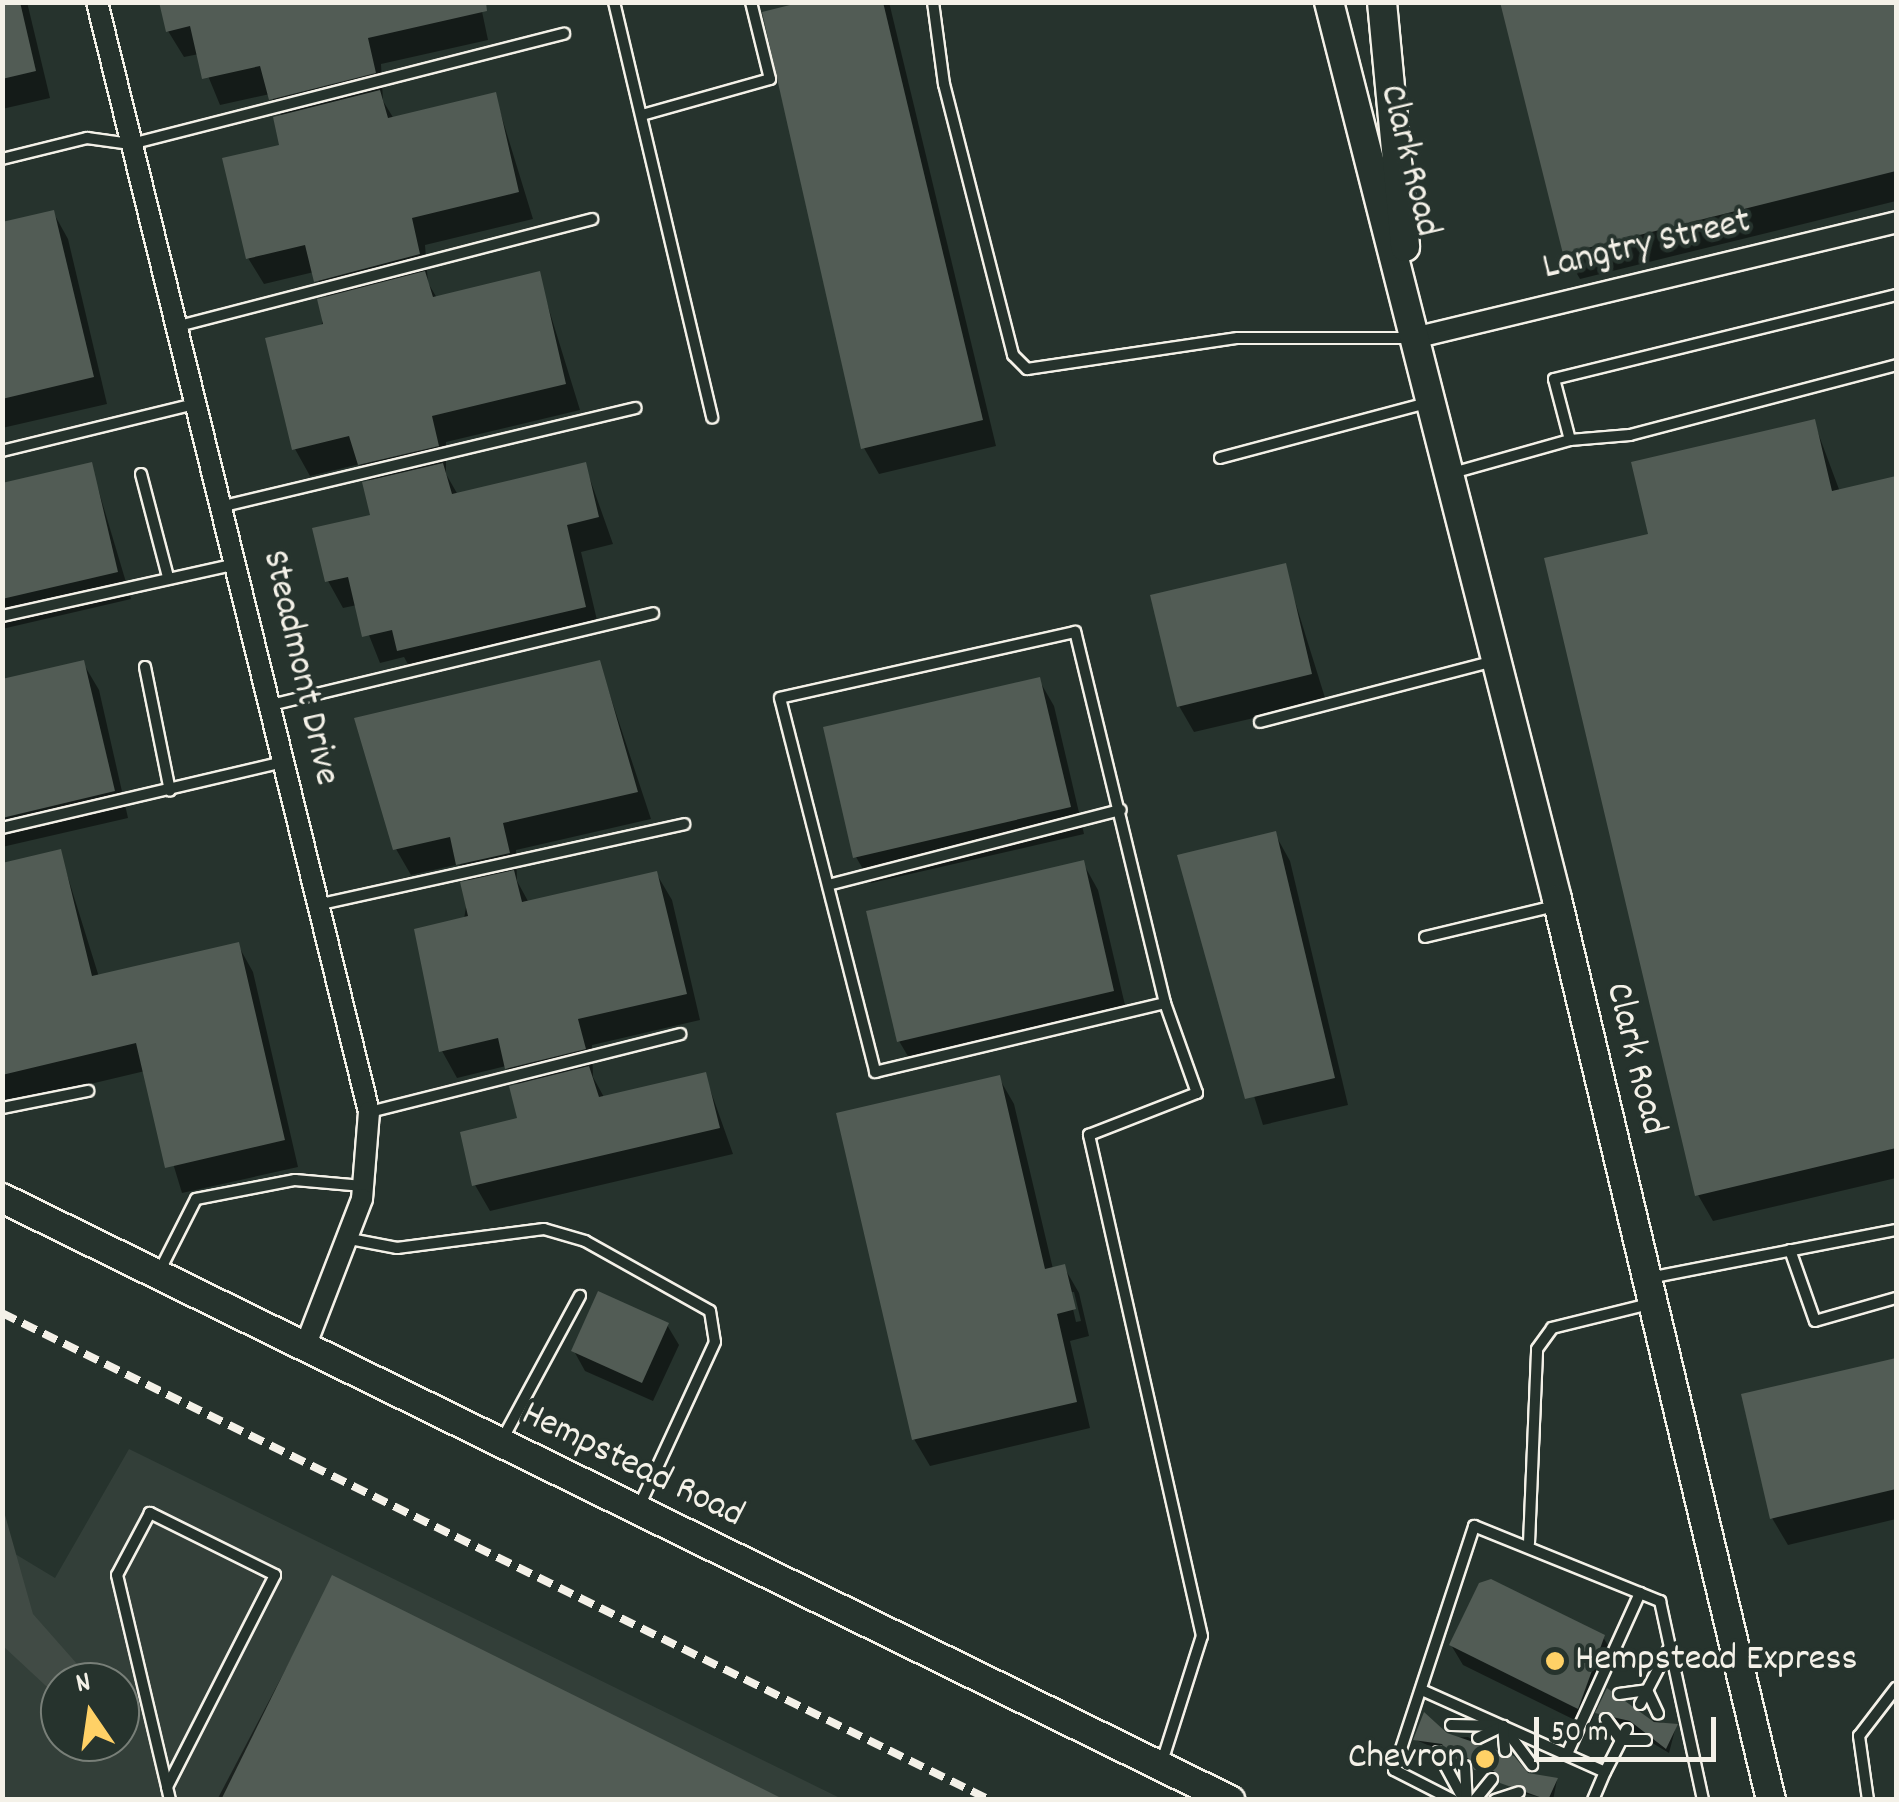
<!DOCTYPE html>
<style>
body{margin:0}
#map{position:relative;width:1899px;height:1802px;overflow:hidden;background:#26332d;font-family:Dekko,sans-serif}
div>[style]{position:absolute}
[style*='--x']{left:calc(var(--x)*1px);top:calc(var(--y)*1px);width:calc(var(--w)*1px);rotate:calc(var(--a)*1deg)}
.built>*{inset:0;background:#333f39}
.green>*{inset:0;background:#414b45}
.shadow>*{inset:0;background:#0007}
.building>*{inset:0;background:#525c55}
.roads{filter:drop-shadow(2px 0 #f4f1e8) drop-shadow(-2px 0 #f4f1e8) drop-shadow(0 2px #f4f1e8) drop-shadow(0 -2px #f4f1e8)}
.lane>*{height:10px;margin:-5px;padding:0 5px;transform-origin:5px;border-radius:5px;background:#26332d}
.street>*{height:20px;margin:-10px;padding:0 10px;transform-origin:10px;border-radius:10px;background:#26332d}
.secondary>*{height:28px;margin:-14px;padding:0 14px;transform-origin:14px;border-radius:14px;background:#26332d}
.rail>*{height:8px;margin-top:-4px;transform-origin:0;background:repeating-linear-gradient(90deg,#f4f1e8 0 15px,transparent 0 23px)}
.dots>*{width:28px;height:28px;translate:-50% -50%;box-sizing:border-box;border:5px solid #26332d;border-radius:50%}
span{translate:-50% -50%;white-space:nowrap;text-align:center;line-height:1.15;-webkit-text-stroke:8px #26332d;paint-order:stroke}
.street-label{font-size:38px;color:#f4f1e8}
.poi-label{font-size:38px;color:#f4f1e8}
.left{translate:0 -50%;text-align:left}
.right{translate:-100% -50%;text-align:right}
.frame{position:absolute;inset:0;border:5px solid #f4f1e8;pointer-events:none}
.north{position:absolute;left:40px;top:1662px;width:100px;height:100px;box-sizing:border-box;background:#26332d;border:2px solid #787f78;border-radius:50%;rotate:347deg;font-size:28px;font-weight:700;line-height:40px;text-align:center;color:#f4f1e8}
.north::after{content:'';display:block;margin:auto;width:35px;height:45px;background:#ffd166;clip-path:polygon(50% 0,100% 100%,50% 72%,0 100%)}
.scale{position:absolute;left:1534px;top:1717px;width:182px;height:45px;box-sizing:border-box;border:5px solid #f4f1e8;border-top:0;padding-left:12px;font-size:30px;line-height:35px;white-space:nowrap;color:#f4f1e8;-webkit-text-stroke:8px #26332d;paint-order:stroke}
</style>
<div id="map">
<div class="built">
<i style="clip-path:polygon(evenodd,129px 1449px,842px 1799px,3px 1799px,2px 1546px,55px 1578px,129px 1449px,60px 1682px,120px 1682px,120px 1742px,60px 1742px,60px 1682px)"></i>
</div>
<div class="green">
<i style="clip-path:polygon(3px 1508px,33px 1614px,93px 1682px,60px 1682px,60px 1699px,3px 1646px)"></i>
</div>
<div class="shadow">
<i style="clip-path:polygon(2px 2px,27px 2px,50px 98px,2px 109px)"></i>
<i style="clip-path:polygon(161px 2px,480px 2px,488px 40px,381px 64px,383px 101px,394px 119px,495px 95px,533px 219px,425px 245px,428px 283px,437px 298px,538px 274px,580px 410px,446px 442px,446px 474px,458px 495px,585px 465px,613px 544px,581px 552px,600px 633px,415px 677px,404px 657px,380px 663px,357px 605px,343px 608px,328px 581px,373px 516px,371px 483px,360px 464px,310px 476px,295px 449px,327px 299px,314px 272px,264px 284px,248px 258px,282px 146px,282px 117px,270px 94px,220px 105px,199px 54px,184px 57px,168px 31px)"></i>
<i style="clip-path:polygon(813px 2px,889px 2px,996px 446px,879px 474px,864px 448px)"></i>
<i style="clip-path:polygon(1503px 2px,1896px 2px,1896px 201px,1580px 279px,1565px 253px)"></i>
<i style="clip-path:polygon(53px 212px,68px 239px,107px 404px,2px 428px,2px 225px)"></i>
<i style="clip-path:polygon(1814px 422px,1840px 492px,1896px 478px,1896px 1178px,1713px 1221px,1698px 1195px,1651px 536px)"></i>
<i style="clip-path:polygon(91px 465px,131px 599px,2px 629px,2px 486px)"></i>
<i style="clip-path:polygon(1284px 566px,1326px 701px,1194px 732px,1179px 706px)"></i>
<i style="clip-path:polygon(599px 662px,651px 819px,516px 850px,517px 881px,529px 903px,656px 873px,672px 900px,700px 1020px,592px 1045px,593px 1077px,605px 1099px,705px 1075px,733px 1154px,490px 1211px,475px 1185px,520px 1120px,518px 1086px,506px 1066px,457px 1078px,442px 1051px,470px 883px,460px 864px,411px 875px,396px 849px)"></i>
<i style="clip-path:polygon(83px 663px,99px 690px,128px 818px,2px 847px,2px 682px)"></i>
<i style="clip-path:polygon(1039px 680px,1054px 706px,1084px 834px,871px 883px,856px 857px)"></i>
<i style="clip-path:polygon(1275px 834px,1290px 861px,1348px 1105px,1263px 1125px,1180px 857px)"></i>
<i style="clip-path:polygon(60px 852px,99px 977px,238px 945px,253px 972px,298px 1167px,182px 1193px,145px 1071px,2px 1105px,2px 984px)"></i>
<i style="clip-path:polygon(1083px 863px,1098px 890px,1128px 1018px,915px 1068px,899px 1041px)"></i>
<i style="clip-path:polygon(evenodd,999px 1078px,1014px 1104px,1053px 1269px,1064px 1267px,1079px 1293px,1089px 1336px,1070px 1341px,1090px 1428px,930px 1466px,914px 1439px,999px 1078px,1069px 1292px,1074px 1292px,1081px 1321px,1076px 1322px,1069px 1292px)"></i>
<i style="clip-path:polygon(667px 1325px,679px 1345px,653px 1401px,585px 1371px,574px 1351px)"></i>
<i style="clip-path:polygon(1896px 1360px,1896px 1519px,1788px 1545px,1772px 1518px,1744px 1396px)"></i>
<i style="clip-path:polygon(333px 1579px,780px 1800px,217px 1800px)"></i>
<i style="clip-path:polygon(1603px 1637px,1615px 1657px,1596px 1707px,1676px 1726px,1669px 1753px,1596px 1709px,1589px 1727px,1463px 1665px,1451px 1645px)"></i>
<i style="clip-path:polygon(1468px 1737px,1526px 1775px,1557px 1780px,1553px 1800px,1513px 1791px,1502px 1777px,1416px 1740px)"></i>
</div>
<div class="building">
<i style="clip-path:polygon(2px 2px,20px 2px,36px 71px,2px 79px)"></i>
<i style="clip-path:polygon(159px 2px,486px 2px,487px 11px,368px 38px,376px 73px,269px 100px,260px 66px,202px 79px,190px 26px,166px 32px)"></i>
<i style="clip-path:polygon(802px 2px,883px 2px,983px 420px,861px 449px,762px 12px)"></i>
<i style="clip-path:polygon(1500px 2px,1896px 2px,1896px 171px,1563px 254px)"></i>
<i style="clip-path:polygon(380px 90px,388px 118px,496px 92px,519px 192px,412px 218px,420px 254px,314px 282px,305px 245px,246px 259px,222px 158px,279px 145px,273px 117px)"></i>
<i style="clip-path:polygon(54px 210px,94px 377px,2px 399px,2px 222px)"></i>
<i style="clip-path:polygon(425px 271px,433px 297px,540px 271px,566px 384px,432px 416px,439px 446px,358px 465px,349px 436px,292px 450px,265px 338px,323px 324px,317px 299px)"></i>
<i style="clip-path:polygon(1815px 419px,1832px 491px,1896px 476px,1896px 1148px,1695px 1196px,1544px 558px,1648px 534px,1631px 462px)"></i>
<i style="clip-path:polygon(92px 462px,118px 572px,2px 599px,2px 483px)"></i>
<i style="clip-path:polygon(586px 462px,599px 517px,567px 525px,586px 607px,397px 651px,392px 630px,362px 637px,348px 577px,325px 582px,312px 528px,370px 515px,362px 482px,443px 463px,452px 494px)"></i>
<i style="clip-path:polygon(1286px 563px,1312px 674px,1177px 707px,1150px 595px)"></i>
<i style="clip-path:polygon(84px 660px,115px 791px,2px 818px,2px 679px)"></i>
<i style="clip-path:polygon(600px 660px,638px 792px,503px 823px,510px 853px,456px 865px,450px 837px,393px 850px,354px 718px)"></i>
<i style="clip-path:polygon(1040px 677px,1071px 807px,853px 858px,823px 727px)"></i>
<i style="clip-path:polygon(1276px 831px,1335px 1078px,1245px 1099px,1177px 855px)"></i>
<i style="clip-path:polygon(61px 849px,92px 976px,239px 942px,285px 1140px,165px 1168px,136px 1043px,2px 1075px,2px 863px)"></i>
<i style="clip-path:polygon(1084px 860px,1114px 991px,897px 1042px,866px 911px)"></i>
<i style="clip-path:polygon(514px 870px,522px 902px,657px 871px,687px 994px,578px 1019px,586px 1049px,505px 1069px,498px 1038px,439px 1052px,414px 929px,468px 916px,460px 882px)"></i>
<i style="clip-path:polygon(589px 1066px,599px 1097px,706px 1072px,720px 1128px,472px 1186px,460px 1132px,517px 1118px,509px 1086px)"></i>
<i style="clip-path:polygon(1000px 1075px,1045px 1269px,1065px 1264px,1076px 1309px,1057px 1314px,1077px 1402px,912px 1440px,836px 1113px)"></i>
<i style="clip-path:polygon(598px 1291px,669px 1323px,642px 1383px,571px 1351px)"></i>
<i style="clip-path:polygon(1896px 1358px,1896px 1489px,1770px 1519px,1741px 1394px)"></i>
<i style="clip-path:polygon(332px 1575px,785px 1800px,221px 1800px)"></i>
<i style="clip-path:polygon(1491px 1579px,1605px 1635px,1578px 1709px,1449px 1645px,1479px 1583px)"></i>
<i style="clip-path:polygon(1607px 1688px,1654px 1722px,1678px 1724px,1666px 1749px,1630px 1721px,1595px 1713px)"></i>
<i style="clip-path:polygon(1424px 1712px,1447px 1733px,1514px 1756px,1528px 1773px,1558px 1778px,1548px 1800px,1500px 1783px,1494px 1771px,1474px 1770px,1468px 1758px,1452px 1759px,1442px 1744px,1413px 1740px)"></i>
</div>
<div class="roads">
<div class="lane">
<i style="--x:614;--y:2;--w:427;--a:76.7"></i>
<i style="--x:933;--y:2;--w:83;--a:82.4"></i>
<i style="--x:944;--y:84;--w:280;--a:75.7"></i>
<i style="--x:1013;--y:355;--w:20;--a:45"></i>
<i style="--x:1027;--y:369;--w:213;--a:-8.4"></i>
<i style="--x:1238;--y:338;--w:175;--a:0"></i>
<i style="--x:642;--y:115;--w:133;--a:-15.7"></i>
<i style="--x:770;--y:79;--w:79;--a:-103.9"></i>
<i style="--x:2;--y:159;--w:88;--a:-13.9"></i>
<i style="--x:87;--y:138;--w:44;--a:7.8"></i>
<i style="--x:131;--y:144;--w:447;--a:-14.3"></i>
<i style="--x:175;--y:327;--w:431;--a:-14.5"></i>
<i style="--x:1570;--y:440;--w:60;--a:-4.8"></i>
<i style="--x:1630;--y:435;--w:275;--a:-14.7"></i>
<i style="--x:2;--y:451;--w:199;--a:-13.7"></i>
<i style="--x:1220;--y:458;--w:214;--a:-14.9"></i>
<i style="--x:141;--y:474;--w:106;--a:75.3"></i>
<i style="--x:1449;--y:474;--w:126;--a:-15.7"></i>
<i style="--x:1570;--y:440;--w:63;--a:-104.7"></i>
<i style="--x:1554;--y:379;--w:352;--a:-13.8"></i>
<i style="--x:224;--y:506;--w:423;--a:-13.4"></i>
<i style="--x:2;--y:616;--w:241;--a:-12.5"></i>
<i style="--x:145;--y:667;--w:126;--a:78.6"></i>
<i style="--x:271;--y:705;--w:393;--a:-13.5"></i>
<i style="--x:1260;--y:722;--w:243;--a:-14.6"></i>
<i style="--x:2;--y:828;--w:289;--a:-13.2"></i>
<i style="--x:832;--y:884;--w:298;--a:-14.4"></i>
<i style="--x:321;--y:904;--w:372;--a:-12.4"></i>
<i style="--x:1425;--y:937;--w:134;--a:-13.4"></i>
<i style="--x:2;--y:1108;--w:88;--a:-11.2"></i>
<i style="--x:370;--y:1112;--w:320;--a:-14.1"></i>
<i style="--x:350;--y:1239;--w:48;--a:10.8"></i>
<i style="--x:397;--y:1248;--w:148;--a:-7.4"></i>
<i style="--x:544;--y:1229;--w:43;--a:16.3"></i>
<i style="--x:585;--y:1241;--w:143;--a:29.2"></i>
<i style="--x:710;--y:1311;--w:31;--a:81"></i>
<i style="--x:715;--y:1342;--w:184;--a:114.8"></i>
<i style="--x:1790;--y:1250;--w:75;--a:70.6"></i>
<i style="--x:1815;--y:1321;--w:84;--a:-15.9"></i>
<i style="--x:158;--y:1274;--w:84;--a:-63.1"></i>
<i style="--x:196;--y:1199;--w:101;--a:-10.9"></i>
<i style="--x:295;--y:1180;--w:68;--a:5"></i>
<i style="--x:1649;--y:1278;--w:252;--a:-11"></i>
<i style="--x:502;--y:1440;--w:164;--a:-61.6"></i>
<i style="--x:1529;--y:1543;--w:194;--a:-87.6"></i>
<i style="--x:1537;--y:1349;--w:26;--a:-54"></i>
<i style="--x:1552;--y:1328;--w:100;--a:-13.9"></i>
<i style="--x:1647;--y:1690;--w:26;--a:65"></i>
<i style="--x:1424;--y:1691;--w:198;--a:24.1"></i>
<i style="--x:1605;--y:1772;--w:36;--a:-63"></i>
<i style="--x:1621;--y:1740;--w:26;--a:-126"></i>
<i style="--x:1619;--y:1694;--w:28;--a:-8"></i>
<i style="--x:1640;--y:1704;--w:63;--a:-62.6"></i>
<i style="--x:1451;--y:1725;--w:52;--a:1.1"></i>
<i style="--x:1503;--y:1726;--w:49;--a:53.4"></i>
<i style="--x:1627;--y:1729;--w:13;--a:119"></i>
<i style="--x:1621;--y:1740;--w:25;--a:0"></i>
<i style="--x:1478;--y:1738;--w:28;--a:-26"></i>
<i style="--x:1503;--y:1726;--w:25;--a:85"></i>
<i style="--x:1438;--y:1752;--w:55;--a:61.6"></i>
<i style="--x:1567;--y:1754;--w:177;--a:-65.6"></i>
<i style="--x:1161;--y:1765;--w:135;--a:-72.4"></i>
<i style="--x:1202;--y:1636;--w:514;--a:-102.71"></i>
<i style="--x:1089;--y:1135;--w:116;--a:-21.3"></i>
<i style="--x:1197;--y:1093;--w:96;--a:-109.6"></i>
<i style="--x:1165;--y:1003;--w:382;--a:-103.6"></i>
<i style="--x:1075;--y:632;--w:302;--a:167.4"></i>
<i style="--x:780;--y:698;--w:386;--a:75.7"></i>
<i style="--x:875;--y:1072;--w:298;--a:-13.4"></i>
<i style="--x:1465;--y:1766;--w:34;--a:87"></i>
<i style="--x:167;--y:1787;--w:238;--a:-63"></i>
<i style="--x:275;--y:1575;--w:140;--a:-153.6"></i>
<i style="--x:150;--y:1513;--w:70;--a:118"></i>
<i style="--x:117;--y:1575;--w:218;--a:76.7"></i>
<i style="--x:167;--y:1787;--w:13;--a:77"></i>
<i style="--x:1453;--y:1800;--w:66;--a:-153"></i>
<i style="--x:1394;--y:1770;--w:257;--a:-71.8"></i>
<i style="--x:1474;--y:1526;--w:201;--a:22"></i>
<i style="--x:1660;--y:1601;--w:204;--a:77.8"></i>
<i style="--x:1475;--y:1800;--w:27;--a:-51"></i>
<i style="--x:1495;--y:1800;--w:25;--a:-18"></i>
<i style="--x:1593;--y:1800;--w:30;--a:-67"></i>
<i style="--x:1868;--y:1800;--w:65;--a:-98"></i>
<i style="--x:1859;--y:1736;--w:61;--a:-52.4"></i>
</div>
<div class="street">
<i style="--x:97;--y:2;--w:1143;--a:76.23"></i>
<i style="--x:369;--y:1112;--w:87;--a:94.6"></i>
<i style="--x:362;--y:1199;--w:159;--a:111.1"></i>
<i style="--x:1414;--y:338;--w:496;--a:-13.5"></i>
</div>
<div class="secondary">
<i style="--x:1329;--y:2;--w:926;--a:75.74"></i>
<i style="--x:1557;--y:899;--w:926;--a:76.64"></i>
<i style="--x:1382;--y:2;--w:246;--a:84.6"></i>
<i style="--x:2;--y:1198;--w:1368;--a:26.12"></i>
</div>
</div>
<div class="rail">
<i style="--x:2;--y:1313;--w:1102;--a:26.24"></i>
</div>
<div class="dots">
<i style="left:1555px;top:1661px;background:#ffd166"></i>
<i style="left:1485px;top:1759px;background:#ffd166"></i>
</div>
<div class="street-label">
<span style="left:1408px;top:161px;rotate:76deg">Clark Road</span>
<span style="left:1647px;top:246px;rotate:-13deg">Langtry Street</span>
<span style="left:299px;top:668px;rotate:77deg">Steadmont Drive</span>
<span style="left:1634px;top:1059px;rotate:76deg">Clark Road</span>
<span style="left:632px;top:1466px;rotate:26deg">Hempstead Road</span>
</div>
<div class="poi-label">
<span class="left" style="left:1575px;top:1661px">Hempstead Express</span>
<span class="right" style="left:1465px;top:1759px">Chevron</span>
</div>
<div class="frame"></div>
<div class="north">N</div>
<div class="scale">50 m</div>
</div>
